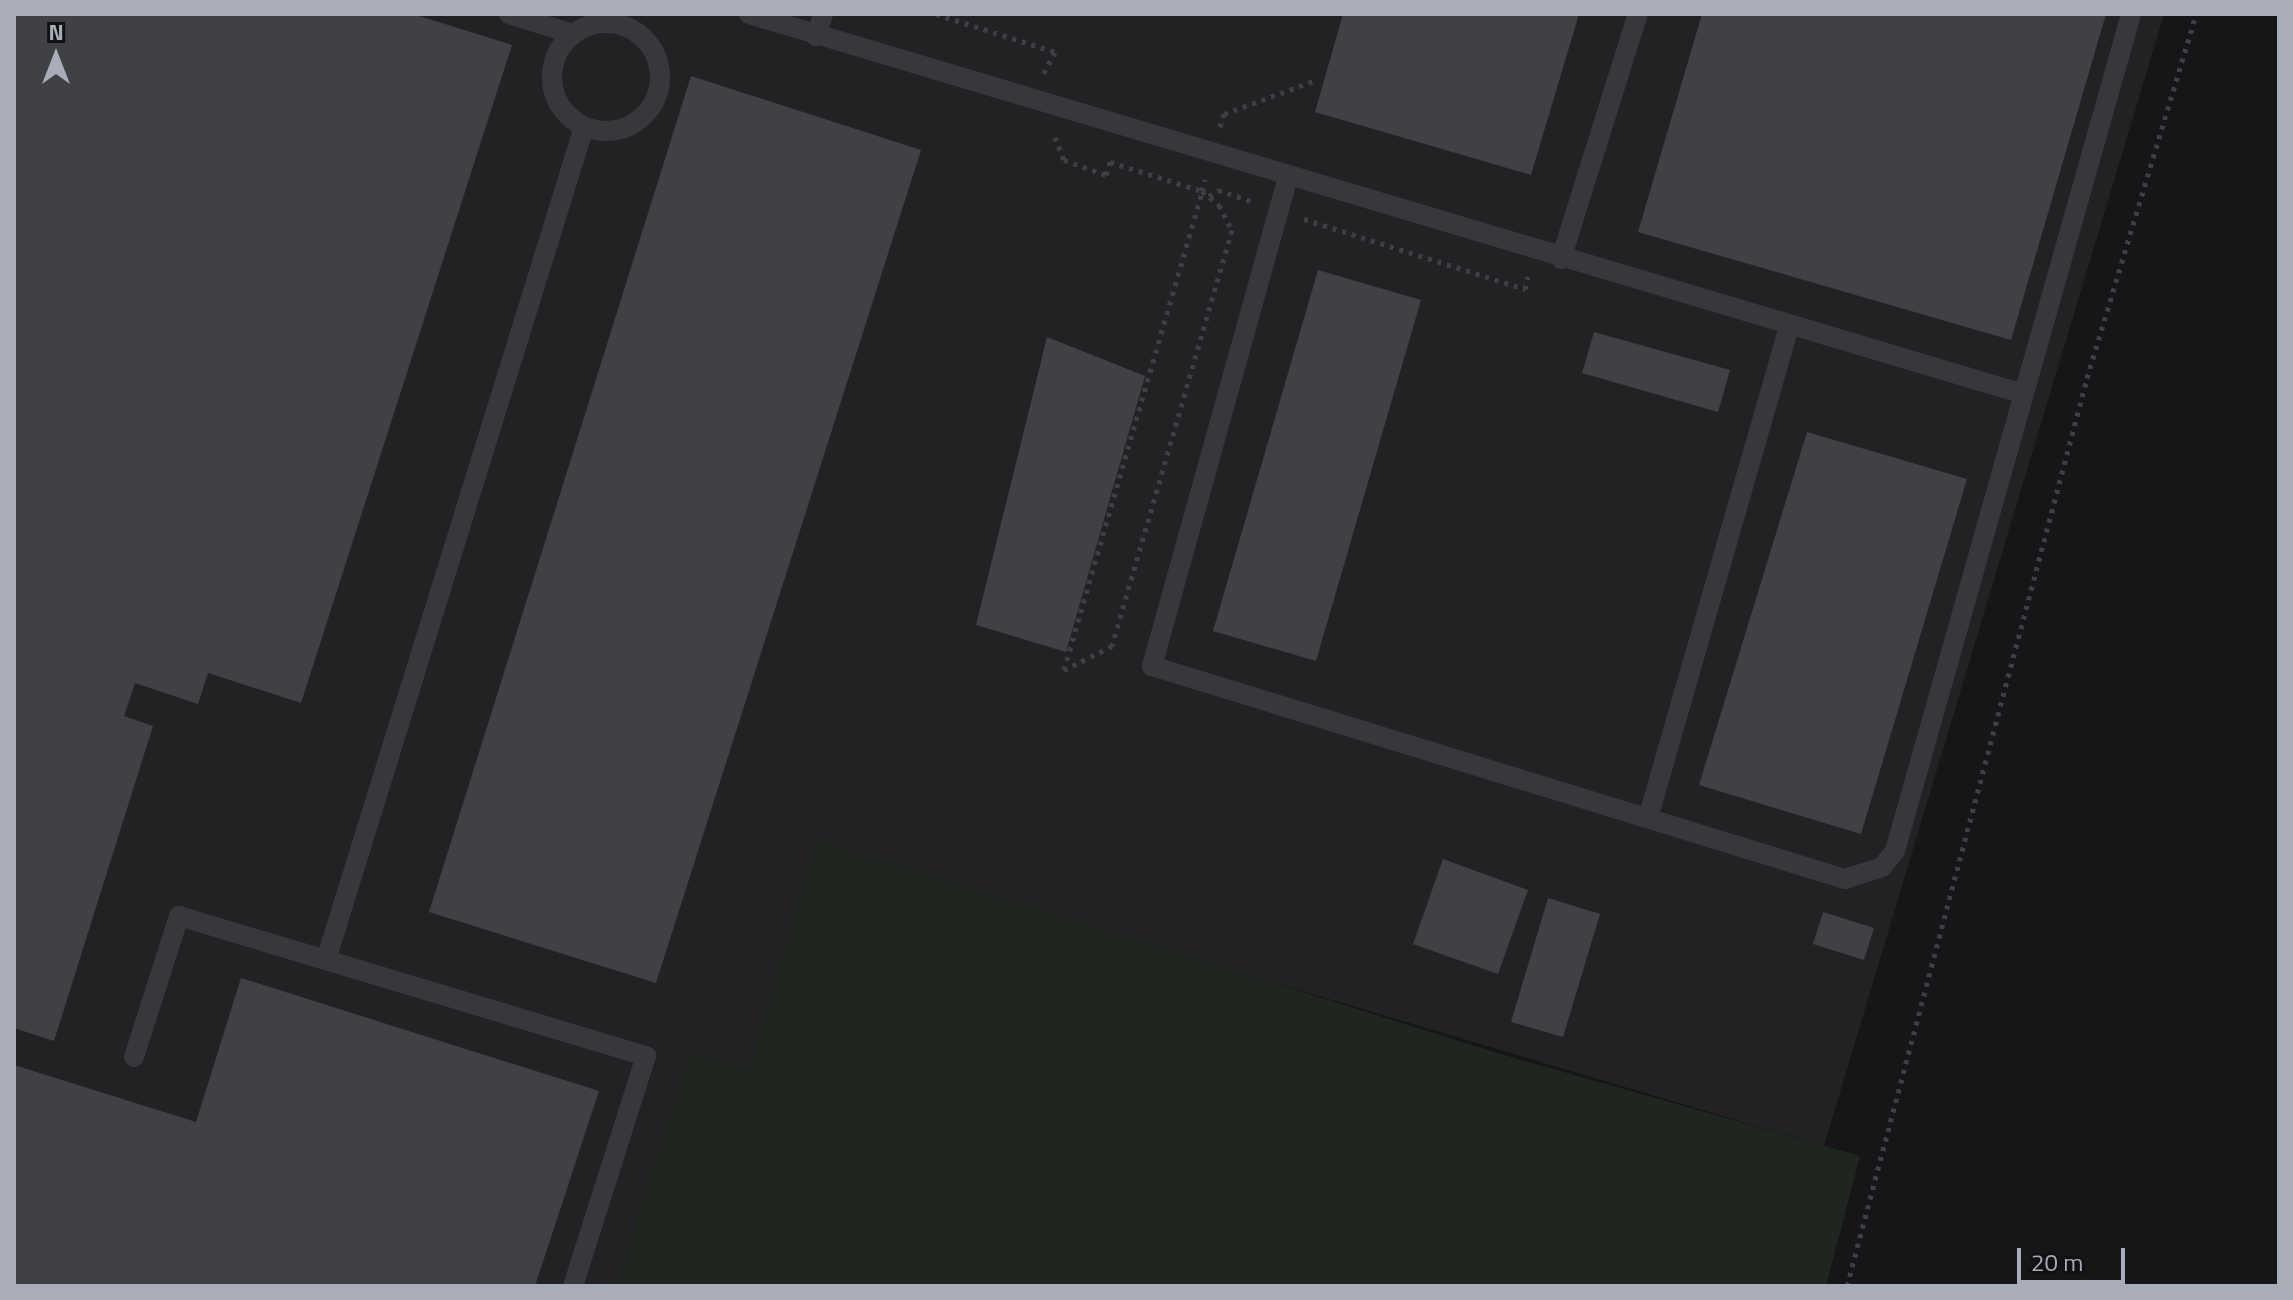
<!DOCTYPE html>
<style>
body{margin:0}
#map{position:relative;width:2293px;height:1300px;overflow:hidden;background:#161618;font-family:"Titillium Web",sans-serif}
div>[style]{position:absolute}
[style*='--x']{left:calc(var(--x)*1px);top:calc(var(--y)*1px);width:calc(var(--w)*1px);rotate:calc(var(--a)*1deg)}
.built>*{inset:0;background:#222225}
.green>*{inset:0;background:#1e261f}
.building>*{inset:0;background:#404145}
.path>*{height:5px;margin-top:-2.5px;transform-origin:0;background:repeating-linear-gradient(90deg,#3d3f44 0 4px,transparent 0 10px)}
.service>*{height:20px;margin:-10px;padding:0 10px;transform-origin:10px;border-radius:10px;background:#37383d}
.service>.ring{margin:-10px;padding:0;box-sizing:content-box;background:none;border:20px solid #37383d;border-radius:50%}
span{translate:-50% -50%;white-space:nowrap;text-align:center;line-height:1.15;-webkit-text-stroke:7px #111113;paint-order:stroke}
.frame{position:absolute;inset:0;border:16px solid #a8adb8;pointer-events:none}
.north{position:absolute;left:16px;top:16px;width:80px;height:80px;-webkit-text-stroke:6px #111113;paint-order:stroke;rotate:0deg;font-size:22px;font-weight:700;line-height:32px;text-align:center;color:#a8adb8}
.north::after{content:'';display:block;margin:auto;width:28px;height:36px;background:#a8adb8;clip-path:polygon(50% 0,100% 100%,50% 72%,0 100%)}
.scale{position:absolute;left:2017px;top:1248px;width:108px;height:36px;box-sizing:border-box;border:4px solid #a8adb8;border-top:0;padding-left:10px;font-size:24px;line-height:28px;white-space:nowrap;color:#a8adb8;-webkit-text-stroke:6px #111113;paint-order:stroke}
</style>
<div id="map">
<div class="built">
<i style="clip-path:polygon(14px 14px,2164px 14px,1824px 1146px,830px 851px,696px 1286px,14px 1286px)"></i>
</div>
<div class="green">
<i style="clip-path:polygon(817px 840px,1504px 1055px,1860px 1156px,1826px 1286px,616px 1286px,691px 1053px,750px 1068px)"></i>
</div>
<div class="building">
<i style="clip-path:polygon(14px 14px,413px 14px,512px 45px,301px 703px,208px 673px,198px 704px,135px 683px,124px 716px,153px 726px,54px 1041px,14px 1028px)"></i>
<i style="clip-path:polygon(1343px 14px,1579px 14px,1531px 175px,1315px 112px)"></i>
<i style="clip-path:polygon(1702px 14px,2106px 14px,2011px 340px,1638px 232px)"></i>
<i style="clip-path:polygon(691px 76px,921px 150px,656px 983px,429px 912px)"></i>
<i style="clip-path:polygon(1318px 270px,1421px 300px,1316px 661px,1213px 631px)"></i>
<i style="clip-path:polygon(1594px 332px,1730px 370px,1718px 412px,1582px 373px)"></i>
<i style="clip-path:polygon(1047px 337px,1145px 376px,1066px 652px,976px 625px)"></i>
<i style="clip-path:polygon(1807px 432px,1967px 479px,1861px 834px,1699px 785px)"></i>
<i style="clip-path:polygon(1443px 859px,1528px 890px,1498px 974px,1413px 944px)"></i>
<i style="clip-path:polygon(1548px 898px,1600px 914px,1563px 1037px,1511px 1022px)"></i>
<i style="clip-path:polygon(1823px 912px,1874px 928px,1864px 960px,1813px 944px)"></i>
<i style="clip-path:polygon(241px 978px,599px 1091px,535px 1286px,14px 1286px,14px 1065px,196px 1122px)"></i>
</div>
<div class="path">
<i style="--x:936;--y:14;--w:125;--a:17.7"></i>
<i style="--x:1055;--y:52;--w:26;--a:118"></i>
<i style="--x:1220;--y:127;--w:14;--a:-73"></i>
<i style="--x:1224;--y:114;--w:95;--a:-20.3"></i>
<i style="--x:1055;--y:137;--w:25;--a:69"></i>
<i style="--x:1064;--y:160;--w:45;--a:19.7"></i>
<i style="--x:1106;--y:175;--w:14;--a:-73"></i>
<i style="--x:1110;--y:162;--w:96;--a:17.5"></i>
<i style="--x:1202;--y:191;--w:12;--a:-76"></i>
<i style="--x:1202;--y:191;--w:22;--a:39"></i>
<i style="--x:1219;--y:205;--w:28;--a:63"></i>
<i style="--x:1232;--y:230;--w:433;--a:106.1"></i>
<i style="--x:1112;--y:646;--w:54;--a:153.4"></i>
<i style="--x:1064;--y:670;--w:498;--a:-73.9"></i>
<i style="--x:1209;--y:196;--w:11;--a:-34"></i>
<i style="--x:1218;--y:190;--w:36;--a:19"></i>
<i style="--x:1304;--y:219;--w:232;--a:17.6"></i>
<i style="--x:1525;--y:289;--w:13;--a:-77"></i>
<i style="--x:1847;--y:1286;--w:939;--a:-75.19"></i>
<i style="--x:2087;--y:378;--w:380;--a:-73.3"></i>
</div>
<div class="service">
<i style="--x:509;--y:14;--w:67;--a:17.4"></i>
<i style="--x:749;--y:14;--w:1330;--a:16.6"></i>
<i class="ring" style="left:552px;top:23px;width:88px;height:88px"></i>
<i style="--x:816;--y:36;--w:23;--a:-72"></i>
<i style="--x:1288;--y:177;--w:508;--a:105.54"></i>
<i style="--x:1152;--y:666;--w:725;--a:17.09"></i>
<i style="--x:1845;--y:879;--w:39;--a:-18"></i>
<i style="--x:1882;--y:867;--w:21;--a:-51"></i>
<i style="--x:1895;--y:851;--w:870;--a:-74.25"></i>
<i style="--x:1561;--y:259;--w:257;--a:-72.6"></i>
<i style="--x:1648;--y:818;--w:511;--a:-73.98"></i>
<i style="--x:326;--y:960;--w:872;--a:-72.79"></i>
<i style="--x:134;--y:1057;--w:148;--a:-72.3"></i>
<i style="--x:179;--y:916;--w:488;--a:16.7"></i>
<i style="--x:646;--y:1056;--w:241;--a:107.6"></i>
</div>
<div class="frame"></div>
<div class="north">N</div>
<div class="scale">20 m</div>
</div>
